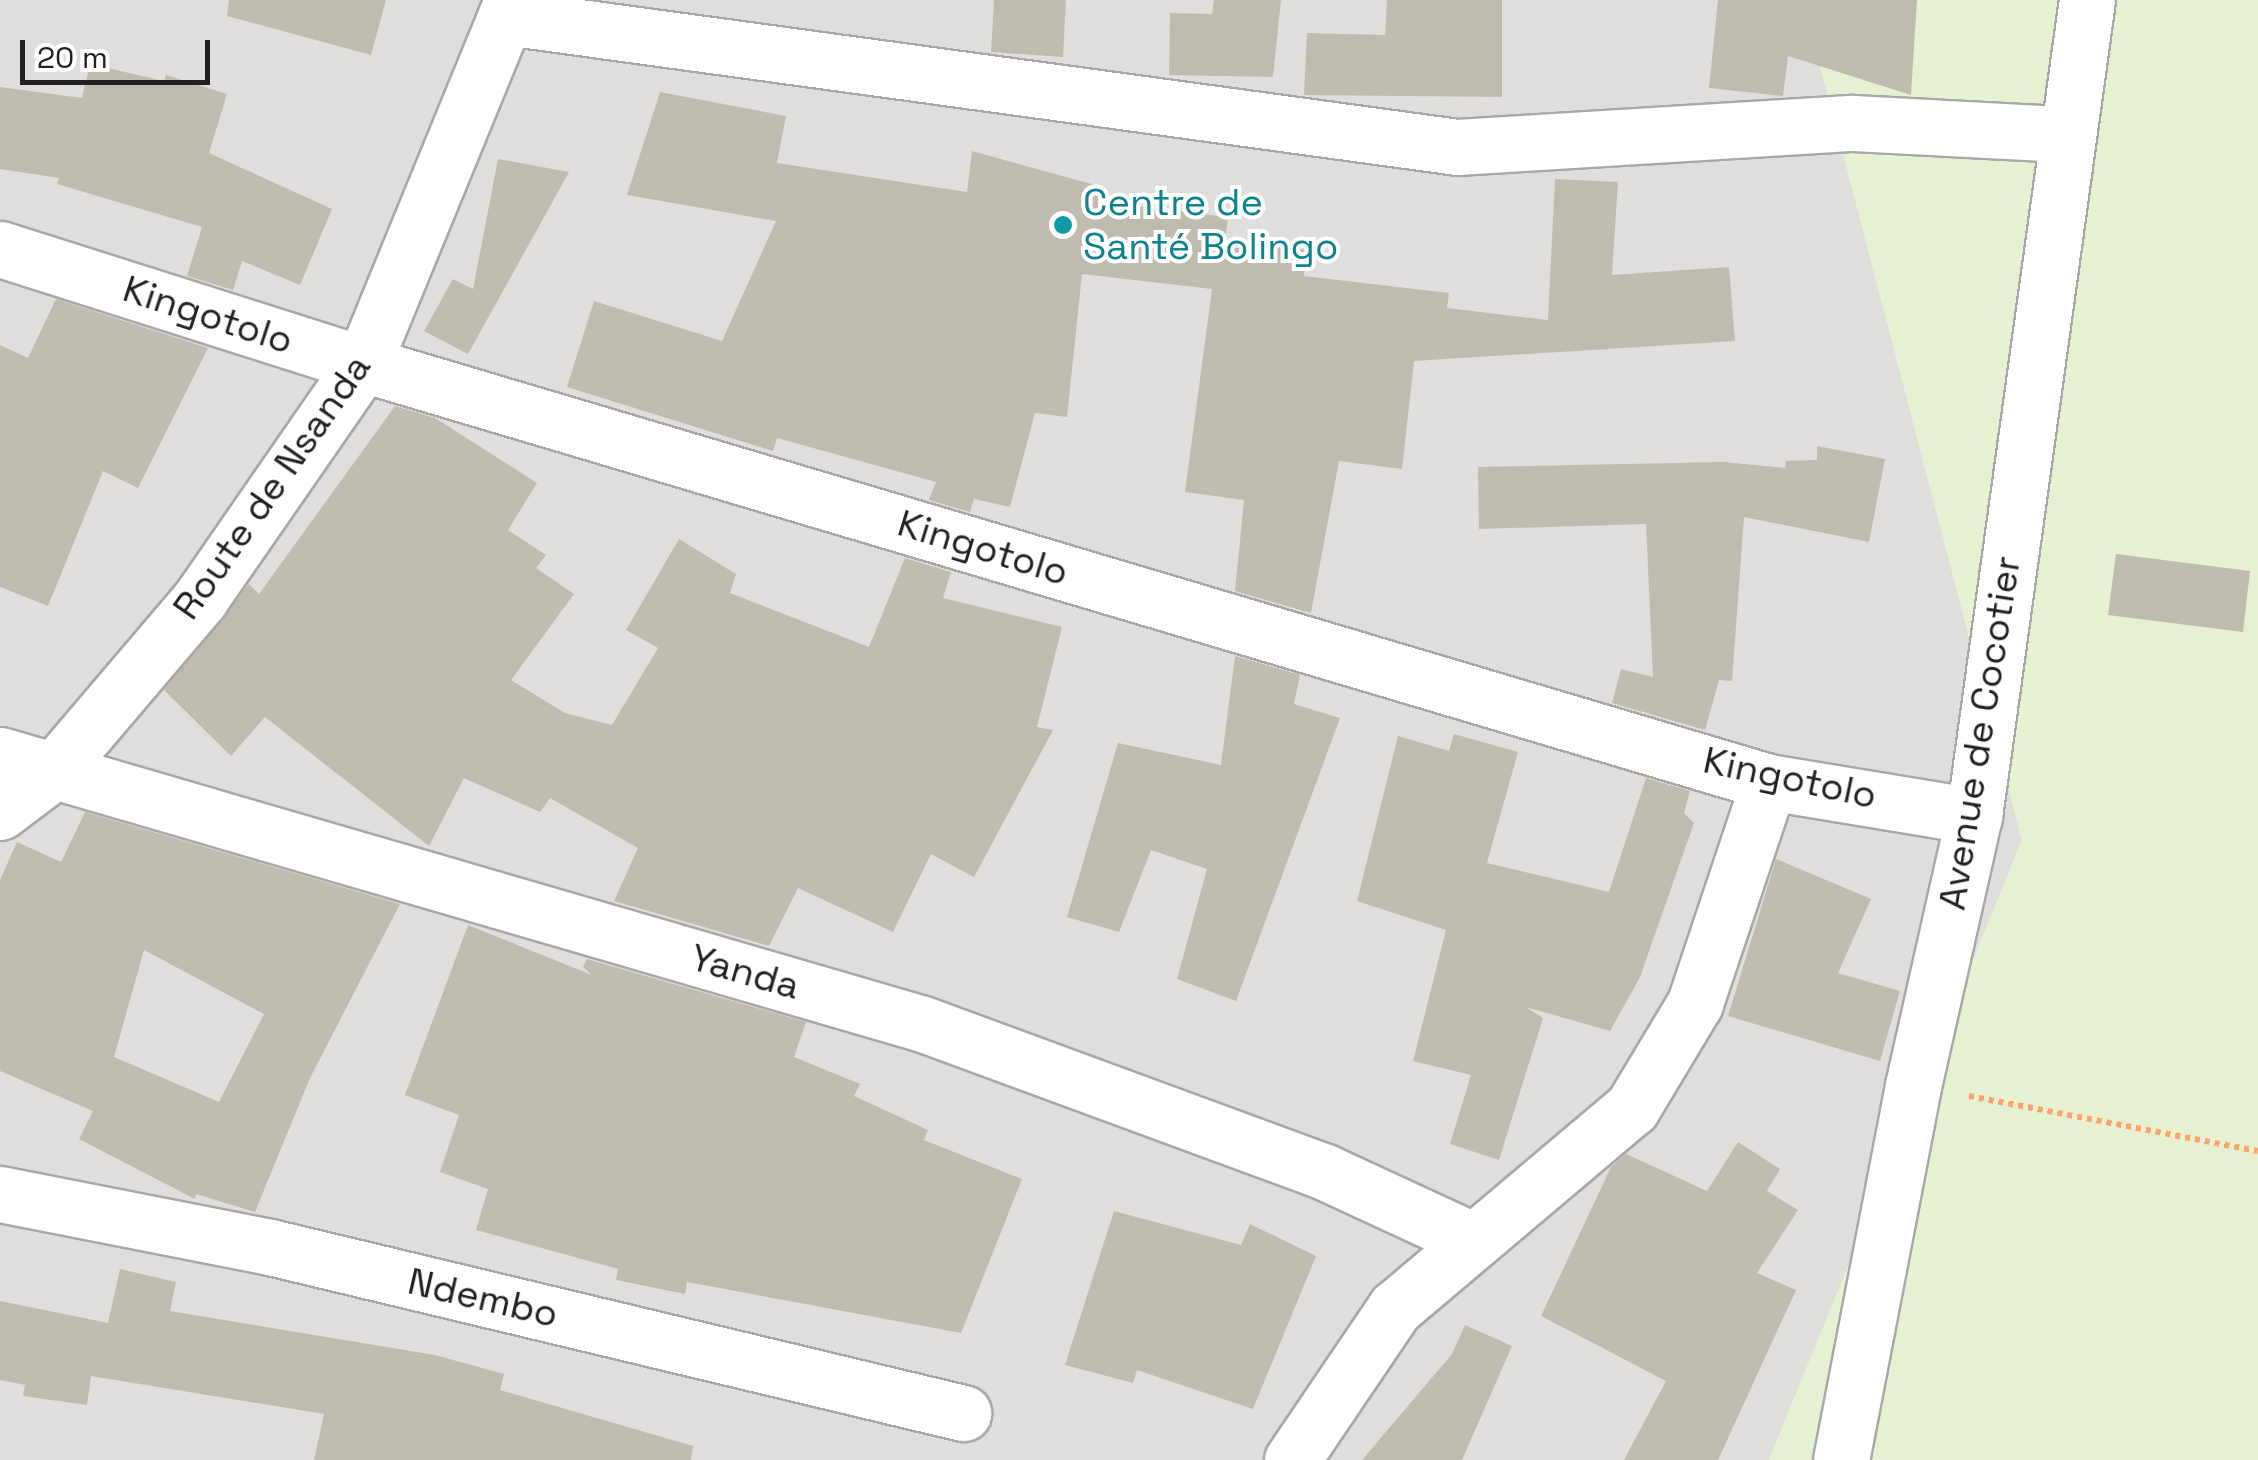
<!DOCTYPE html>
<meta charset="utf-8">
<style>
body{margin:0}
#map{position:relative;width:2258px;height:1460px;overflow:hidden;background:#f1f1e7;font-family:"Space Grotesk",sans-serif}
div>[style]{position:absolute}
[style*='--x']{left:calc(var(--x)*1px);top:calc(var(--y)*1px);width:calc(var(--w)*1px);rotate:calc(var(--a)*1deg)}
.residential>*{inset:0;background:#dfdedd}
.farmland>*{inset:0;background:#e5f1d1}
.building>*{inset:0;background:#bfbbaf}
.path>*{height:6px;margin-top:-3px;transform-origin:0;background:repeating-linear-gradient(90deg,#ffa46a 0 5px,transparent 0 10px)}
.roads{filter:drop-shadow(2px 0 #a8a8a8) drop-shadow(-2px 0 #a8a8a8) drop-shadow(0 2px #a8a8a8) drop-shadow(0 -2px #a8a8a8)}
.minor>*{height:55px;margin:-27.5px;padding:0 27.5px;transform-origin:27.5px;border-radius:27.5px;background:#fff}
.tertiary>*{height:55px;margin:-27.5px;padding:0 27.5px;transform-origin:27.5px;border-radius:27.5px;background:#fff}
.dots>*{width:28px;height:28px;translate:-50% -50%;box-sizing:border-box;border:5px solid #fff;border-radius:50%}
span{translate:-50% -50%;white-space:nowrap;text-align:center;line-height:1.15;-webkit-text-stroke:8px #fff;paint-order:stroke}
.culture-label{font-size:38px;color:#0d838f}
.left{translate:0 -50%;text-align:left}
.street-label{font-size:38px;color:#212121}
.scale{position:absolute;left:20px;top:40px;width:190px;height:45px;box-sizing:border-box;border:5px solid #212121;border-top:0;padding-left:12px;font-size:30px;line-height:35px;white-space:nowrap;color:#212121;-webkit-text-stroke:8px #fff;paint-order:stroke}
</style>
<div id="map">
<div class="residential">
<i style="clip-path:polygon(0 0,1803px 0,2022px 840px,1769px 1460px,0 1460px)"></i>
</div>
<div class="farmland">
<i style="clip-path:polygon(1803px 0,2258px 0,2258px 1460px,1769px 1460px,2022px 840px)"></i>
</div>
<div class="building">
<i style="clip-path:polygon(229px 0,386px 0,371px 55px,227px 16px)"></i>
<i style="clip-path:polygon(994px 0,1066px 0,1063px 57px,991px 52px)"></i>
<i style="clip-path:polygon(1214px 0,1281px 0,1273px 77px,1169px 75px,1170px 13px,1212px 14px)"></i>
<i style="clip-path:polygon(1387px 0,1502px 0,1502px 97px,1304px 95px,1307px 33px,1385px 35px)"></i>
<i style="clip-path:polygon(1718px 0,1917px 0,1911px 95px,1788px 56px,1783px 96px,1709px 88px)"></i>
<i style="clip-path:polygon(90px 64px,164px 81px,166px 75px,227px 94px,209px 153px,332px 209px,300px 285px,242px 261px,233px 290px,187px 276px,202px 227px,57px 184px,59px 178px,0 169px,0 87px,82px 98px)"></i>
<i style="clip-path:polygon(660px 92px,786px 116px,777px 163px,967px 192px,972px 151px,1106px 188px,1102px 202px,1228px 217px,1225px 241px,1307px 250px,1304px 276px,1449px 293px,1447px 308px,1548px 320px,1555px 179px,1618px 182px,1612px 275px,1729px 267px,1735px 341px,1414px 361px,1402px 469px,1339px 461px,1311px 613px,1235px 591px,1244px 500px,1185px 492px,1212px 289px,1082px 274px,1067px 417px,1035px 413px,1010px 507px,974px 499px,970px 512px,929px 500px,936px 482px,777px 438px,773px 451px,567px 387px,594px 301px,722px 341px,776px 221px,627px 195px)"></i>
<i style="clip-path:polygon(498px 159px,569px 172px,468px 354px,424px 331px,453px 279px,473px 289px)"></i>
<i style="clip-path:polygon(56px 299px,208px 348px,138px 488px,103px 471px,48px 606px,0 587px,0 345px,28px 358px)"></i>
<i style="clip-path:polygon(395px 406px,435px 418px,537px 483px,508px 530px,546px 555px,536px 568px,574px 594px,511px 680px,565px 713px,612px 725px,658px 648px,626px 630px,679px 539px,736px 574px,730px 593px,869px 647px,905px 558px,951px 572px,943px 598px,1062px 627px,1037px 727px,1053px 730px,974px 877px,931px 854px,893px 932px,798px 888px,769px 946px,614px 901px,638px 848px,550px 798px,540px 812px,464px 778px,429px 846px,265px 717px,231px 756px,164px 690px,249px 584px,259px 594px)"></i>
<i style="clip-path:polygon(1817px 446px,1885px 459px,1869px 542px,1744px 517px,1732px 681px,1719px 680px,1705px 730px,1612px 703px,1621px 669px,1653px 677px,1646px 524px,1479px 529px,1478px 467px,1724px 462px,1785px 468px,1786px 461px,1817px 460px)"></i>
<i style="clip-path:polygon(2116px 554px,2250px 571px,2243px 632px,2108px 615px)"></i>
<i style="clip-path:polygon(1235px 656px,1300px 675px,1294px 704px,1340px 718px,1236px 1001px,1177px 979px,1207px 869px,1151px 850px,1119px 932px,1067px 917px,1118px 743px,1221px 765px)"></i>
<i style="clip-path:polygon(1454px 734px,1518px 752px,1487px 863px,1609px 892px,1646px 778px,1690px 791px,1684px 813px,1694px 823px,1640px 977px,1610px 1031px,1526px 1007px,1543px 1018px,1499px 1160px,1450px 1144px,1471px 1075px,1413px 1061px,1446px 930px,1357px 901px,1398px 736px,1449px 751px)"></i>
<i style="clip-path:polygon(evenodd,85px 812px,400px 904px,310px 1078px,255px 1212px,196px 1194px,195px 1199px,79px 1139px,93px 1111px,0 1071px,0 880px,17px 842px,61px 862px,85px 812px,144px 950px,264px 1014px,219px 1102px,114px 1057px,144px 950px)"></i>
<i style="clip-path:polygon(1776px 859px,1871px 899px,1838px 973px,1900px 991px,1880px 1061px,1728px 1016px)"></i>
<i style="clip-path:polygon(468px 925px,592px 975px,583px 967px,587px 959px,806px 1022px,794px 1057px,860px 1084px,854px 1096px,928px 1130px,924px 1140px,1022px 1179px,961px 1333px,687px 1282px,685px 1294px,616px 1280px,618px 1269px,476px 1230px,488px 1189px,440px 1172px,459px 1115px,405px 1095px)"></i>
<i style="clip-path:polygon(1738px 1142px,1780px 1169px,1767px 1191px,1798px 1210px,1757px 1273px,1796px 1290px,1718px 1460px,1624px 1460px,1666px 1381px,1541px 1316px,1611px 1167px,1626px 1154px,1707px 1191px)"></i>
<i style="clip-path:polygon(1114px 1211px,1241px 1245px,1250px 1224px,1316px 1256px,1253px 1409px,1137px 1370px,1133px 1383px,1065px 1365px)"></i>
<i style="clip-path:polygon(120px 1269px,176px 1282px,170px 1311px,435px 1355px,504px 1374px,500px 1390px,693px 1446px,691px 1460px,314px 1460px,324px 1414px,91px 1376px,87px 1405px,23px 1396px,25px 1385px,0 1380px,0 1301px,108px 1323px)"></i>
<i style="clip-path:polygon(1465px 1325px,1512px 1346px,1462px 1460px,1362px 1460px,1452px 1354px)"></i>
</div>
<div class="path">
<i style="--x:1969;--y:1096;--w:294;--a:10.8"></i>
</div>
<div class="roads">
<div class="minor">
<i style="--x:506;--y:17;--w:960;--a:7.78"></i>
<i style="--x:1457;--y:147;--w:397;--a:-3.5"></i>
<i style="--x:1853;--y:123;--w:212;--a:3"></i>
<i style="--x:0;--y:249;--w:381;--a:17.6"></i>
<i style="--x:363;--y:364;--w:1467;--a:16.56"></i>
<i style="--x:1769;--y:782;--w:208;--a:9.4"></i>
<i style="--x:0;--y:755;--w:961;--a:16.25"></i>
<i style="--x:923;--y:1024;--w:428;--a:20.2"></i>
<i style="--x:1325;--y:1172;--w:162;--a:24.8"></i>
<i style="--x:0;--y:1194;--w:275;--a:11.1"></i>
<i style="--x:270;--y:1247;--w:713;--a:13.47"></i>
<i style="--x:1292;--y:1460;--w:184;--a:-55.9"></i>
<i style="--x:1395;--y:1308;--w:310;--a:-40.2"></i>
<i style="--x:1632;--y:1108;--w:122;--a:-59"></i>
<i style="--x:1695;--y:1003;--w:233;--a:-71.5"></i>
<i style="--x:1841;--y:1460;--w:381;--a:-79.1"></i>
<i style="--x:1913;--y:1086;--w:277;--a:-77.3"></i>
<i style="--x:1974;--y:816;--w:824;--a:-82.12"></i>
</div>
<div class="tertiary">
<i style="--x:0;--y:812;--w:66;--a:-37"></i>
<i style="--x:53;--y:772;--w:227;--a:-49.6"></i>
<i style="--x:200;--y:599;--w:286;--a:-55.3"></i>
<i style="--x:363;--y:364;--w:393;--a:-67.7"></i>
</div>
</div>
<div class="dots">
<i style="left:1063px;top:225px;background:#0f9aa8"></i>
</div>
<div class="culture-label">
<span class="left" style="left:1083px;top:225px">Centre de<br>Santé Bolingo</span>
</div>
<div class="street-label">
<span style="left:208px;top:315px;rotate:18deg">Kingotolo</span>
<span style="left:272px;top:487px;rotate:-55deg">Route de Nsanda</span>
<span style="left:983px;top:548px;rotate:17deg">Kingotolo</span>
<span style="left:1980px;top:733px;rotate:-81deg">Avenue de Cocotier</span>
<span style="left:1790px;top:778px;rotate:12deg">Kingotolo</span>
<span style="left:745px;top:972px;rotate:16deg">Yanda</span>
<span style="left:483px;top:1298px;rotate:13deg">Ndembo</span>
</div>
<div class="scale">20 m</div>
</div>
